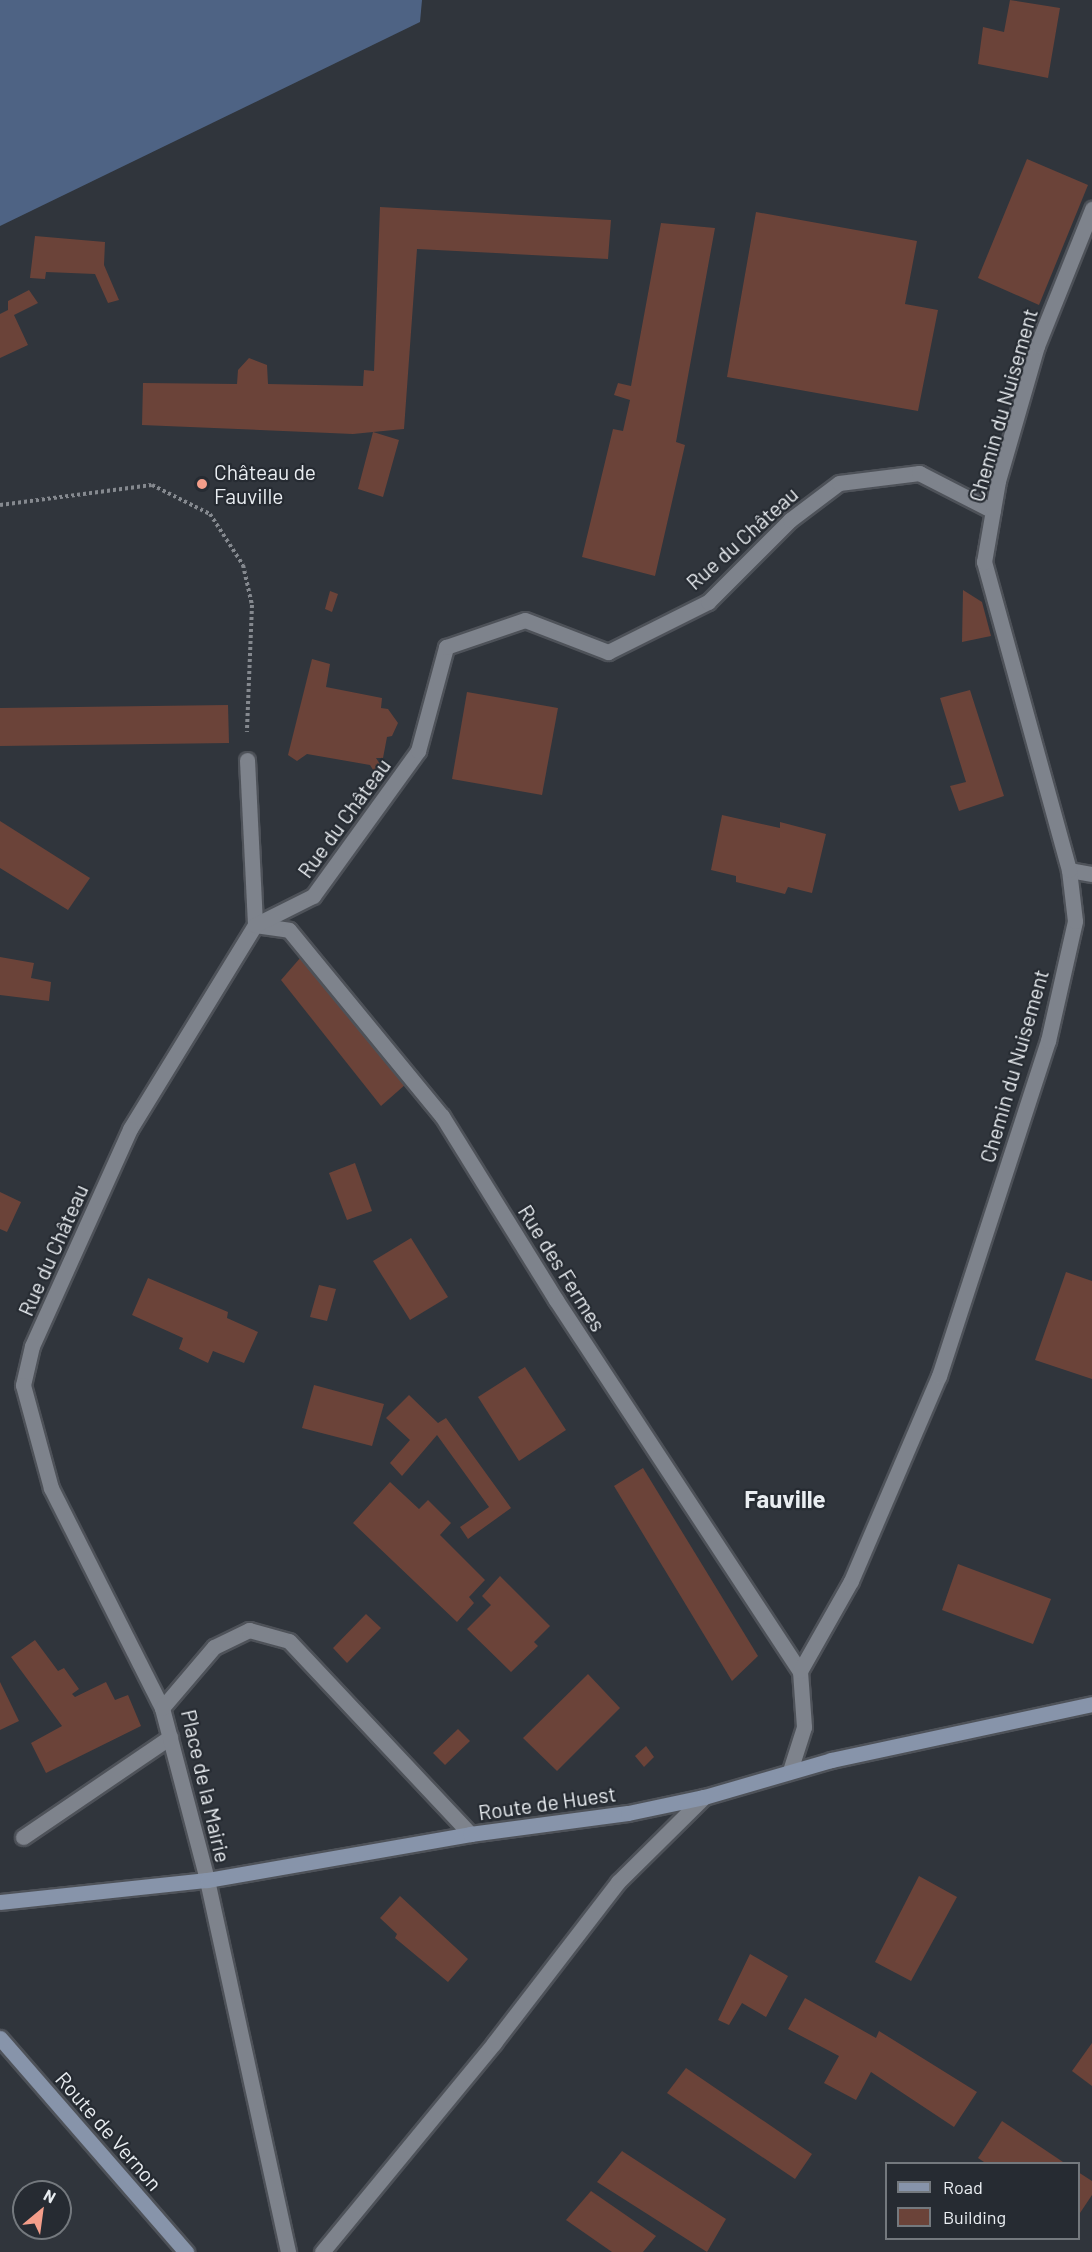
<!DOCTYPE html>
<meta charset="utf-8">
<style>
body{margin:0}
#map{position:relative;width:1092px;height:2252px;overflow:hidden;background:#30353c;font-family:Barlow,sans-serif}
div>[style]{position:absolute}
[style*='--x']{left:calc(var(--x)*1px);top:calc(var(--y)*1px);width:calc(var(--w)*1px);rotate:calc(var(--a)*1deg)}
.forest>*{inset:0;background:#4e6384}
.building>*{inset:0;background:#6b4339}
.path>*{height:4px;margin-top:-2px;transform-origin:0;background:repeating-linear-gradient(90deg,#85898f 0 3px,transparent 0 6px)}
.roads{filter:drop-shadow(2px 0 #4e5259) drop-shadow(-2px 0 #4e5259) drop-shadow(0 2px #4e5259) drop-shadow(0 -2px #4e5259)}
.lane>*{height:15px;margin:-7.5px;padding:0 7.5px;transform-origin:7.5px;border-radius:7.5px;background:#7e838c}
.street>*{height:15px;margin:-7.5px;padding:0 7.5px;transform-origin:7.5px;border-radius:7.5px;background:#7e838c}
.secondary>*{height:15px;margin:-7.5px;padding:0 7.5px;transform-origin:7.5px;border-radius:7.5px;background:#8794aa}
.dots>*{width:16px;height:16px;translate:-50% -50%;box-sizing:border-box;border:3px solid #262b32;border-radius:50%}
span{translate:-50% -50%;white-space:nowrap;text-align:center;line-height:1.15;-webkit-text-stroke:4.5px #262b32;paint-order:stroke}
.street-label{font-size:21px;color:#e9edf1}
.poi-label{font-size:21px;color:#e9edf1}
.left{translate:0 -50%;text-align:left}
.quarter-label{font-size:24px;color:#e9edf1;font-weight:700}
.legend{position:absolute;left:885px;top:2162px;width:195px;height:78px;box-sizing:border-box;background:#262b32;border:2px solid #74797e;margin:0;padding:8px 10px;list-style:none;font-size:18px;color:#e9edf1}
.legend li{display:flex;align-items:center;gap:12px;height:30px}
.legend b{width:30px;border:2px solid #74797e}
.north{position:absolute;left:12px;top:2180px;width:60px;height:60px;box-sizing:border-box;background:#262b32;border:2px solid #74797e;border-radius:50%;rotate:29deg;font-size:16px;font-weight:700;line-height:24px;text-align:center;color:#e9edf1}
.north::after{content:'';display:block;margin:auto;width:21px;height:27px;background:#f49e8a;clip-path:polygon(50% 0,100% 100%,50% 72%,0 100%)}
</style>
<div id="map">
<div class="forest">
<i style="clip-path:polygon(0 0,422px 0,420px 22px,0 226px)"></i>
</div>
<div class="building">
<i style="clip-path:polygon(1010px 0,1060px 8px,1048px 78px,978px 64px,983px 27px,1004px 32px)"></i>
<i style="clip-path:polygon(1027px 159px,1088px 185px,1039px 305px,978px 278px)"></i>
<i style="clip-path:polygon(380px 207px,611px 220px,608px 259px,417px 249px,404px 429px,373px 432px,399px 440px,383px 497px,358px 489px,373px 432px,353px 434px,142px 425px,143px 383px,237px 384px,238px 370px,249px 358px,267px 365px,268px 384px,363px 386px,364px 370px,374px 371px)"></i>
<i style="clip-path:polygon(756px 212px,917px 241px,905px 304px,938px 310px,918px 411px,727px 377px)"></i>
<i style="clip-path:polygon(661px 223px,715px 228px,676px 442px,685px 445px,655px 576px,582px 557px,613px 429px,623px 431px,630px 400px,614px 395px,618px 383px,631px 386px)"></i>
<i style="clip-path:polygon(35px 236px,105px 242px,104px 265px,119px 300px,108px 303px,95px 274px,46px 272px,45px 279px,30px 278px)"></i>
<i style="clip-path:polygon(29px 290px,38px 303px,14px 315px,28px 345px,0 358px,0 314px,8px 310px,8px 301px)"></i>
<i style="clip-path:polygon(963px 590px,982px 602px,991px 636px,962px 642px)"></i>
<i style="clip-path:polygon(330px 591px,338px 594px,332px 612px,325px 609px)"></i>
<i style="clip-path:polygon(312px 659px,330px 664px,326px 687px,382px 698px,381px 708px,388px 709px,398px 723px,392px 736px,387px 737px,383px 758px,376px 758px,386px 773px,379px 779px,370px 765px,307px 754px,297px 761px,288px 755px)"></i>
<i style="clip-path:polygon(970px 690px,1004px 796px,959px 811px,950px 786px,966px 782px,940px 698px)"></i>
<i style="clip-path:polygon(467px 692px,558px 708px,542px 795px,452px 779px)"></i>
<i style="clip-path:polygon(228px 705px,229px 743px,0 746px,0 708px)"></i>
<i style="clip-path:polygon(722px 815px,780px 828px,780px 822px,826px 834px,812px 893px,788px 887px,785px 894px,736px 882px,736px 876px,711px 870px)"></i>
<i style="clip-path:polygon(0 821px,90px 878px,68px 910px,0 868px)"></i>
<i style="clip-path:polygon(0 957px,34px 963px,31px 978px,51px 982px,49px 1001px,0 995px)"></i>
<i style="clip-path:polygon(301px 957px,406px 1084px,381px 1106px,281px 980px)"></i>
<i style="clip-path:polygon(355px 1163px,372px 1211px,347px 1220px,329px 1173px)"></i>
<i style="clip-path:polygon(0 1192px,21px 1202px,7px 1232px,0 1229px)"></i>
<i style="clip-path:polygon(411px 1238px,448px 1297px,410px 1320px,373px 1261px)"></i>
<i style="clip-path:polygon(1066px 1272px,1092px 1281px,1092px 1379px,1035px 1360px)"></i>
<i style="clip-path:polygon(148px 1278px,228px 1312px,227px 1318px,258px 1332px,244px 1363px,213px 1351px,208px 1363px,179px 1349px,183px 1338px,132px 1315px)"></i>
<i style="clip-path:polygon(319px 1285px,336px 1289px,327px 1321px,310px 1317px)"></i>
<i style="clip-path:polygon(525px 1367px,566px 1430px,519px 1461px,478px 1397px)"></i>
<i style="clip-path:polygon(314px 1385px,384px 1404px,372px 1446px,302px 1428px)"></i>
<i style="clip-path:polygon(409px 1395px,438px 1423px,446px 1418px,511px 1508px,468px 1539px,460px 1527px,489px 1507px,437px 1435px,402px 1476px,390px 1463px,410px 1440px,386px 1418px)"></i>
<i style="clip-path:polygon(643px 1468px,758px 1656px,732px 1681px,614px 1486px)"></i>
<i style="clip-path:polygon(390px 1482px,419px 1509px,428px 1500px,451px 1523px,440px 1535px,485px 1580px,469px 1597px,474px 1603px,457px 1622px,353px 1523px)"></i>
<i style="clip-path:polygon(958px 1564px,1051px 1599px,1033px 1644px,942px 1610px)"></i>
<i style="clip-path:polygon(500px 1576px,550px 1626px,534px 1642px,538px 1646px,511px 1672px,467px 1629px,491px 1605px,482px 1596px)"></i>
<i style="clip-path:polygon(366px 1614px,381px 1628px,347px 1663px,333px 1648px)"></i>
<i style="clip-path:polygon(35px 1640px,58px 1671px,64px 1668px,79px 1689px,72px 1694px,75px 1697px,106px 1682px,115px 1700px,128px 1695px,141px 1726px,46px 1773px,31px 1743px,62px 1726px,11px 1657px)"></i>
<i style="clip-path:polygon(588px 1674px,620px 1708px,557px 1771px,523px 1738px)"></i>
<i style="clip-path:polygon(0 1682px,19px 1721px,0 1730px)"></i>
<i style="clip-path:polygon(458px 1729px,470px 1741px,445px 1765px,433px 1753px)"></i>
<i style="clip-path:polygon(646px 1746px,654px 1757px,644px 1767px,635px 1756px)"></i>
<i style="clip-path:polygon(919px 1876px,957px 1897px,911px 1981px,875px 1962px)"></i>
<i style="clip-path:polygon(400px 1896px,468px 1959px,448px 1982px,395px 1938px,397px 1934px,380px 1918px)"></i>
<i style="clip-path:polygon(750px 1954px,788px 1976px,766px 2017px,742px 2003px,729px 2025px,718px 2020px)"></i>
<i style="clip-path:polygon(805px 1998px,876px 2038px,879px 2031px,977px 2092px,954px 2127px,871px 2072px,856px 2100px,824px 2083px,839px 2056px,788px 2029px)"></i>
<i style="clip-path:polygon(1092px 2043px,1092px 2086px,1072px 2071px)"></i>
<i style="clip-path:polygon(686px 2068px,812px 2154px,795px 2179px,667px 2093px)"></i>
<i style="clip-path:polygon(1002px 2121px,1066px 2164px,987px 2164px,978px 2158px)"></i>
<i style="clip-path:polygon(622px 2151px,726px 2219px,707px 2252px,597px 2182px)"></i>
<i style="clip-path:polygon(1078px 2172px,1092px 2181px,1092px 2195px,1078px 2216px)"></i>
<i style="clip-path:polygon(591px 2191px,656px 2236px,643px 2252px,612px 2252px,566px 2220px)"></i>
</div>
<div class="path">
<i style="--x:0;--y:505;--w:153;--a:-7.5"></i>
<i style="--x:152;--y:485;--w:65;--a:26.6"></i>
<i style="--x:210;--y:514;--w:61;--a:57.1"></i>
<i style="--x:243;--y:565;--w:41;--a:77.3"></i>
<i style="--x:252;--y:605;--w:127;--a:92.3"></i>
</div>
<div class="roads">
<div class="lane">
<i style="--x:23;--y:1837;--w:178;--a:-34.2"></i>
</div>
<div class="street">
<i style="--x:247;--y:760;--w:165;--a:87.2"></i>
<i style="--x:255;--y:925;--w:239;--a:121.5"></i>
<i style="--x:130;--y:1129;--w:238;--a:114.3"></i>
<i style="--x:32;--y:1346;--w:40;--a:103"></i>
<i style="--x:23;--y:1385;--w:107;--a:74.8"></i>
<i style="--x:51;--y:1488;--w:246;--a:63.2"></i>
<i style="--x:162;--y:1708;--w:178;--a:75.3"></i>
<i style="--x:207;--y:1880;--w:381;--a:77.7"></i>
<i style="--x:1069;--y:870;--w:23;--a:10"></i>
<i style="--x:255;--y:925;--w:34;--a:8"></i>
<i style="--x:289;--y:930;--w:241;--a:50.6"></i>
<i style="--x:442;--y:1116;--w:216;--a:58.2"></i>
<i style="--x:556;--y:1300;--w:444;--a:56.7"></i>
<i style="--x:800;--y:1671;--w:56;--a:85.9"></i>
<i style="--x:804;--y:1727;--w:46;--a:107.7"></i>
<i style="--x:255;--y:925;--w:65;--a:-26.6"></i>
<i style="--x:313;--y:896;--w:179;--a:-54.1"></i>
<i style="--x:418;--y:751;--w:108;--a:-74.9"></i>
<i style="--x:446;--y:647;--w:83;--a:-18.9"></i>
<i style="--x:525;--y:620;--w:89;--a:21.1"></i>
<i style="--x:608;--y:652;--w:112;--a:-26.6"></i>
<i style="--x:708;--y:602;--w:116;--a:-45"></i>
<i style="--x:790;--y:520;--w:61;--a:-37.1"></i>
<i style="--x:839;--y:483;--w:81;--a:-7.1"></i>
<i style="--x:919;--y:473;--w:83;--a:27.2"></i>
<i style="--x:800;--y:1671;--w:103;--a:-60.5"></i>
<i style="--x:851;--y:1581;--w:223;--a:-66.8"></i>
<i style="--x:939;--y:1376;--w:352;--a:-72"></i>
<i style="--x:1048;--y:1041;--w:123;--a:-77.3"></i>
<i style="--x:1075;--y:921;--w:51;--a:-96.7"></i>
<i style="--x:1069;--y:870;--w:320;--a:-105.4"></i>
<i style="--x:984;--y:562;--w:82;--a:-80.2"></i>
<i style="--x:998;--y:481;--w:141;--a:-73.9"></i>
<i style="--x:1037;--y:346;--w:148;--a:-68.1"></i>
<i style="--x:162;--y:1708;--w:80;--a:-49.6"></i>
<i style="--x:214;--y:1647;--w:39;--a:-26"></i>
<i style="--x:249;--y:1630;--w:41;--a:15.4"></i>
<i style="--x:289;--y:1641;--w:265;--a:46.8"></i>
<i style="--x:322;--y:2252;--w:271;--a:-50.5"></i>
<i style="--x:494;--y:2043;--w:203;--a:-52.4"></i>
<i style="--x:618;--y:1882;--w:121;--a:-44.7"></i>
</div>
<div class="secondary">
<i style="--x:0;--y:1902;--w:208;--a:-6.1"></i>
<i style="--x:207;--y:1880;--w:267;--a:-9.9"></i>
<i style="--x:470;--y:1834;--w:159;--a:-7.6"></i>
<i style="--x:628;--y:1813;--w:78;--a:-11.9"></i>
<i style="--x:704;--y:1797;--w:132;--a:-16.2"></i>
<i style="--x:831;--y:1760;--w:267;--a:-12.1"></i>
<i style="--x:0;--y:2038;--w:284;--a:49"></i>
</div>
</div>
<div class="dots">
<i style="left:202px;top:484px;background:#f49e8a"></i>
</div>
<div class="street-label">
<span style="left:1003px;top:405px;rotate:-74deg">Chemin du Nuisement</span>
<span style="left:742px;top:538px;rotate:-42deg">Rue du Château</span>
<span style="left:344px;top:818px;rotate:-54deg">Rue du Château</span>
<span style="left:1014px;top:1066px;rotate:-74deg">Chemin du Nuisement</span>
<span style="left:53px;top:1250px;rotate:-66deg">Rue du Château</span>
<span style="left:562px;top:1268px;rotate:58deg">Rue des Fermes</span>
<span style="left:206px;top:1786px;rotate:77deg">Place de la Mairie</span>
<span style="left:547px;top:1803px;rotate:-8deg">Route de Huest</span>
<span style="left:109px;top:2131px;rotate:49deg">Route de Vernon</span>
</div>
<div class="poi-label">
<span class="left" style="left:214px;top:484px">Château de<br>Fauville</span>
</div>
<div class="quarter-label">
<span style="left:785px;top:1499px">Fauville</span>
</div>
<ul class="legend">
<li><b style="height:8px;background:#8794aa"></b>Road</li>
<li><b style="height:16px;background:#6b4339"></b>Building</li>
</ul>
<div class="north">N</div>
</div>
